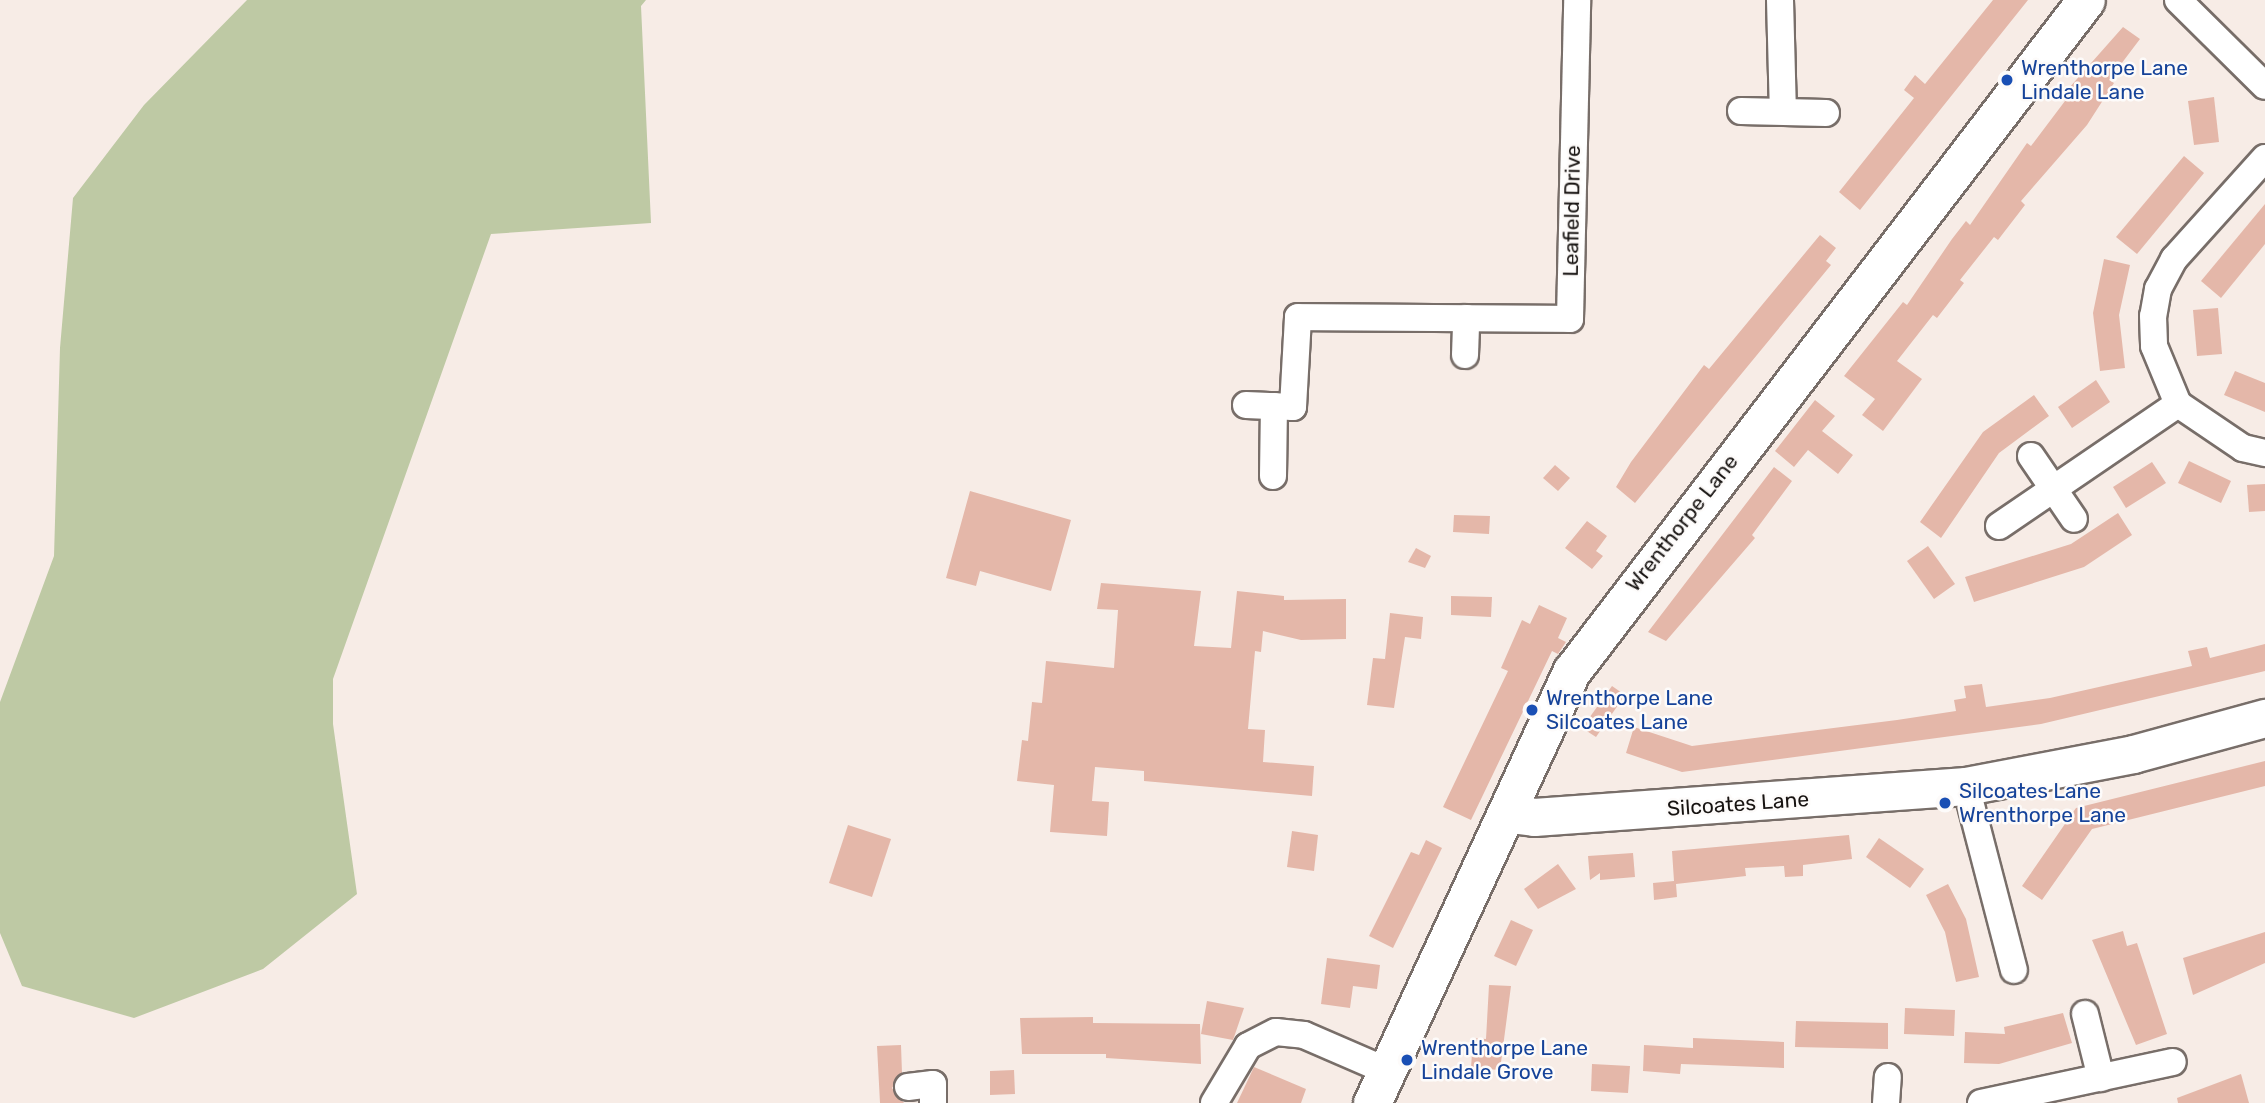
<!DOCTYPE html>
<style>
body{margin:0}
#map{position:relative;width:2265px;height:1103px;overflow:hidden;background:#f7ece6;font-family:Rubik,sans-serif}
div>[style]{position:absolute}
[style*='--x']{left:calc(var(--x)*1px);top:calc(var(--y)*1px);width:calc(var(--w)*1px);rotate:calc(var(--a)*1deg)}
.green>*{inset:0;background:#bec9a4}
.building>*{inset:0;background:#e4b7a9}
.roads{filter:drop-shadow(2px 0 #786e69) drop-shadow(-2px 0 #786e69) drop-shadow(0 2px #786e69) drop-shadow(0 -2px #786e69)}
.street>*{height:26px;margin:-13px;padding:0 13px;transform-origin:13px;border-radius:13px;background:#fff}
.secondary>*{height:37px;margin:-18.5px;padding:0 18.5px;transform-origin:18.5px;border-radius:18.5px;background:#fff}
.dots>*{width:19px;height:19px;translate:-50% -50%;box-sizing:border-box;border:4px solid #fdfbfa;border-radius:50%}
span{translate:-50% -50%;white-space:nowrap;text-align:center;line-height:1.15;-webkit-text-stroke:5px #fdfbfa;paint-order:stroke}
.transit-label{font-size:21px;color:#164399}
.left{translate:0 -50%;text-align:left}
.street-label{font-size:21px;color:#171311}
</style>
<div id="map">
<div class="green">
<i style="clip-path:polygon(247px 0,646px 0,641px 6px,651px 223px,491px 234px,333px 679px,333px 724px,357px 894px,263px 969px,134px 1018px,22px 986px,0 933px,0 702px,54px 556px,60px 348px,73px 198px,144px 105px)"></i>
</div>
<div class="building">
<i style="clip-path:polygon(1993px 0,2028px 0,1860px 210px,1839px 192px,1914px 98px,1904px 90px,1915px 75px,1925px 84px)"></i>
<i style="clip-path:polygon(2123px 27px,2140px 39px,2109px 80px,2114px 83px,2087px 125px,2021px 201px,2025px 205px,1998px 240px,1994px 237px,1960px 280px,1964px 283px,1937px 318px,1933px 315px,1897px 361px,1922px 379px,1883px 431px,1862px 415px,1875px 399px,1844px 376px,1903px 302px,1907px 305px,1952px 239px,1966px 221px,1970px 225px,2027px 143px,2031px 146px,2065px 101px,2061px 97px)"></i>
<i style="clip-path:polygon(2214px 97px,2219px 142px,2194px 145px,2188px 101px)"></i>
<i style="clip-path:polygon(2184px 156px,2204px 173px,2137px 254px,2116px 237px)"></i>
<i style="clip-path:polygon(2265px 204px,2265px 244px,2221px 298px,2201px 281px)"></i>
<i style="clip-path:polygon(1820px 235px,1836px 248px,1826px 261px,1831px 265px,1635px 503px,1616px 487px,1631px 462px,1704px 365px,1709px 369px)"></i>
<i style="clip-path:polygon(2104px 259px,2130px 265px,2119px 315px,2125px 368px,2100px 371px,2093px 313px)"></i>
<i style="clip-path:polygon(2218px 308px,2222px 354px,2197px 356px,2193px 310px)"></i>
<i style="clip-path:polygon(2235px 371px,2265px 383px,2265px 412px,2224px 395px)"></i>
<i style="clip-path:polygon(2096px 380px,2110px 402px,2072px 428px,2058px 407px)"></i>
<i style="clip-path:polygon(2034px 395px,2049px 416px,1999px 453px,1941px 538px,1920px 522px,1983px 432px)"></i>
<i style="clip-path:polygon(1815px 400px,1835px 416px,1822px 431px,1853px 455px,1838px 474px,1808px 450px,1794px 467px,1775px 451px)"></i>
<i style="clip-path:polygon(2189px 461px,2231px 481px,2221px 503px,2178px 483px)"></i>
<i style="clip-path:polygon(2152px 462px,2166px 483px,2126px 508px,2113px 487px)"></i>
<i style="clip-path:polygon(1555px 465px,1570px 478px,1558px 491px,1543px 478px)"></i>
<i style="clip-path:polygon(1774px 467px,1792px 481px,1752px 535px,1755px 538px,1666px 641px,1648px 632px)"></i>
<i style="clip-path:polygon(2265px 484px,2265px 511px,2249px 512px,2247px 485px)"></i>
<i style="clip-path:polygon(970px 491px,1071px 520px,1051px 591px,980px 571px,976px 586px,946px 578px)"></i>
<i style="clip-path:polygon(2118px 513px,2132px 535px,2084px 567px,1974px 602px,1965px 577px,2071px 544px)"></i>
<i style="clip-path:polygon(1454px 515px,1490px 516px,1489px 534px,1453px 532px)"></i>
<i style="clip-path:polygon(1587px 521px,1607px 536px,1596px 551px,1603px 556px,1592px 569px,1565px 548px)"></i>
<i style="clip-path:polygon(1928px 546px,1955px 584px,1934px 599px,1907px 561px)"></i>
<i style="clip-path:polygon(1416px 548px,1431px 556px,1425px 568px,1408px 562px)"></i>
<i style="clip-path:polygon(1101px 583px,1201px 591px,1194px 646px,1231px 648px,1237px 591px,1284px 596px,1284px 600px,1346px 599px,1346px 639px,1301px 640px,1263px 631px,1261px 652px,1255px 651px,1248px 729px,1265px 730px,1263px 762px,1314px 766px,1312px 796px,1144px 781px,1144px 771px,1095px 767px,1092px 801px,1109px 802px,1107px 836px,1050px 832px,1054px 785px,1017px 781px,1022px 740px,1028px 741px,1032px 702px,1042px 703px,1046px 661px,1114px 668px,1118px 610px,1097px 609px)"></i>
<i style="clip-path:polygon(1451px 596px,1492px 597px,1491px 617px,1451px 615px)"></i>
<i style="clip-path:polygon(1539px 605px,1567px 618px,1558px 638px,1566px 642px,1558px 654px,1552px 651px,1471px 820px,1443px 807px,1508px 671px,1501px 668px,1522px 620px,1530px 624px)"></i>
<i style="clip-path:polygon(1390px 613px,1423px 617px,1421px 639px,1405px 637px,1394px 708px,1367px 705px,1373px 658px,1385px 659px)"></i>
<i style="clip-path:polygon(2265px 644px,2265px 671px,2041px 724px,1682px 772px,1626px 753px,1634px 727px,1692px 746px,1897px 720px,1956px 711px,1954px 700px,1966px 698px,1964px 686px,1982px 684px,1986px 707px,2050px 698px,2192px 666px,2188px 651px,2207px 647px,2210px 658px)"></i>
<i style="clip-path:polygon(1612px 686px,1625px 695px,1596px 737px,1582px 728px)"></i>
<i style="clip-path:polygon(2265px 761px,2265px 786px,2092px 829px,2042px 900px,2022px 886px,2076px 808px)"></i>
<i style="clip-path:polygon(848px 825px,891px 839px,872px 897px,829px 883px)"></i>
<i style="clip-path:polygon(1292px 831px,1318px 835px,1314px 871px,1287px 867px)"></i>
<i style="clip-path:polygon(1849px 835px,1852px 859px,1803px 865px,1803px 876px,1785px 877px,1784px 866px,1745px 868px,1746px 876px,1676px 884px,1677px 897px,1654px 900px,1653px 883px,1674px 881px,1672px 851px)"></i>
<i style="clip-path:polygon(1879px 838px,1924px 869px,1910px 888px,1866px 857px)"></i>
<i style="clip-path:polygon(1426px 840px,1442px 848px,1393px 948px,1369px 936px,1411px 852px,1419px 855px)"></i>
<i style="clip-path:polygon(1633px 853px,1635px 877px,1600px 880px,1600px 873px,1590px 880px,1588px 856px)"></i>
<i style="clip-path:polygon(1558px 864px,1576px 889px,1538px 909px,1524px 889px)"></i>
<i style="clip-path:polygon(1948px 884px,1966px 919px,1979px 977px,1956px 982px,1945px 932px,1926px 895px)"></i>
<i style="clip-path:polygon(1511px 920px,1533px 930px,1516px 966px,1494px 956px)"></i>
<i style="clip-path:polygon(2123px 931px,2127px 946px,2137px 943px,2167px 1034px,2136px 1045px,2092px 940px)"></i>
<i style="clip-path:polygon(2265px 932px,2265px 963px,2193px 995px,2183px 958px)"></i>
<i style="clip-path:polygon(1327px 958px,1380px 965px,1377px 989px,1353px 986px,1350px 1008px,1321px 1004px)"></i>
<i style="clip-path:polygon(1489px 985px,1511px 986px,1500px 1070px,1471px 1068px,1473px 1038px,1486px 1039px)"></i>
<i style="clip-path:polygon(1207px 1001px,1244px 1008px,1233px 1040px,1201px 1034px)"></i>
<i style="clip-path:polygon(1905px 1008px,1955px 1010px,1954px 1036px,1904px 1034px)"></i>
<i style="clip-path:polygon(2063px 1013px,2072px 1043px,1999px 1064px,1964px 1063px,1965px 1032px,2005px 1034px,2004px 1027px)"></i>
<i style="clip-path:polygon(1093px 1017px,1093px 1023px,1200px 1024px,1201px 1064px,1106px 1058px,1106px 1054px,1022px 1054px,1020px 1018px)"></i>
<i style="clip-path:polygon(1796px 1021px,1888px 1023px,1888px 1049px,1795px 1047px)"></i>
<i style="clip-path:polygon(1693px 1038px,1784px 1042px,1784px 1068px,1681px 1064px,1680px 1074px,1643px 1071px,1644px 1045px,1693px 1048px)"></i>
<i style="clip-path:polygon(901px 1045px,902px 1073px,892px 1088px,904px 1103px,880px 1103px,877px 1046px)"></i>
<i style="clip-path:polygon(1592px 1064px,1630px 1066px,1628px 1093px,1591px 1091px)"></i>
<i style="clip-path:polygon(1254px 1067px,1306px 1089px,1301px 1103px,1237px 1103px)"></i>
<i style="clip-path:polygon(1014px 1070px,1015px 1094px,990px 1095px,990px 1071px)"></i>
<i style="clip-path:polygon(2241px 1074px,2249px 1103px,2178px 1103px,2177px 1098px)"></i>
</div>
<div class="roads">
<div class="street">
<i style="--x:1780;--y:0;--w:111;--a:88.5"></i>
<i style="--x:2178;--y:0;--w:122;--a:44.7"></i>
<i style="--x:1741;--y:111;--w:85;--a:1.3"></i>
<i style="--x:2265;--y:158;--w:136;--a:132"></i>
<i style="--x:2174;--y:259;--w:34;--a:118"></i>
<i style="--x:2158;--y:289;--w:27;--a:100"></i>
<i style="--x:2153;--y:316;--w:30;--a:88"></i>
<i style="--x:2154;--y:346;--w:63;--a:67.5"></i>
<i style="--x:2178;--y:404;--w:78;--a:34.1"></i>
<i style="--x:2243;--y:448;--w:23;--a:13"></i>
<i style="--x:1465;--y:355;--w:37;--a:-88"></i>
<i style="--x:1246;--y:405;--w:47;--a:2.4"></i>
<i style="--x:1293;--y:407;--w:90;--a:-86.8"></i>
<i style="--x:1298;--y:317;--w:272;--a:0.4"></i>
<i style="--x:1570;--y:319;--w:319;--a:-88.7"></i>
<i style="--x:2031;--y:456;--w:76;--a:55.7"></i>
<i style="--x:1273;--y:476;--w:70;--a:-89.2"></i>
<i style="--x:1999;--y:526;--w:217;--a:-34.3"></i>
<i style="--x:1966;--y:786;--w:190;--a:75.4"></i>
<i style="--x:2085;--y:1014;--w:66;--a:76"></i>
<i style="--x:908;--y:1087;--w:25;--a:-7"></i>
<i style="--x:933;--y:1084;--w:19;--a:90"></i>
<i style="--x:1214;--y:1103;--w:66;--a:-59.2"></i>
<i style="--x:1248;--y:1046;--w:31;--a:-27"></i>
<i style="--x:1276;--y:1032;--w:28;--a:6"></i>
<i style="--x:1304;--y:1035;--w:90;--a:23.4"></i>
<i style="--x:1886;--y:1103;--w:26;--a:-86"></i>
<i style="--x:1981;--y:1103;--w:196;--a:-12.1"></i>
</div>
<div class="secondary">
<i style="--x:1510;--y:814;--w:24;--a:7"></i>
<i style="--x:1534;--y:817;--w:433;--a:-4.1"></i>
<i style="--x:1966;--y:786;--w:170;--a:-10.8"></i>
<i style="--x:2133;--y:754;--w:137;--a:-15.3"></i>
<i style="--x:1372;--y:1103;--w:476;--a:-65.2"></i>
<i style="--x:1572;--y:671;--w:845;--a:-52.55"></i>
</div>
</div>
<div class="dots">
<i style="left:2007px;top:80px;background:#1a4fb4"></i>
<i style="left:1532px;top:710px;background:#1a4fb4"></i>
<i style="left:1945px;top:803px;background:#1a4fb4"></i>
<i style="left:1407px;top:1060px;background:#1a4fb4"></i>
</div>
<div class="transit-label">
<span class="left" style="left:2021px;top:80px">Wrenthorpe Lane<br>Lindale Lane</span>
<span class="left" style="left:1546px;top:710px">Wrenthorpe Lane<br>Silcoates Lane</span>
<span class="left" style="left:1959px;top:803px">Silcoates Lane<br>Wrenthorpe Lane</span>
<span class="left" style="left:1421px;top:1060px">Wrenthorpe Lane<br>Lindale Grove</span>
</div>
<div class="street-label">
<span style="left:1572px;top:211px;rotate:-89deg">Leafield Drive</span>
<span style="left:1682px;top:523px;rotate:-52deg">Wrenthorpe Lane</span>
<span style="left:1738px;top:804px;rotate:-4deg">Silcoates Lane</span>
</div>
</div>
